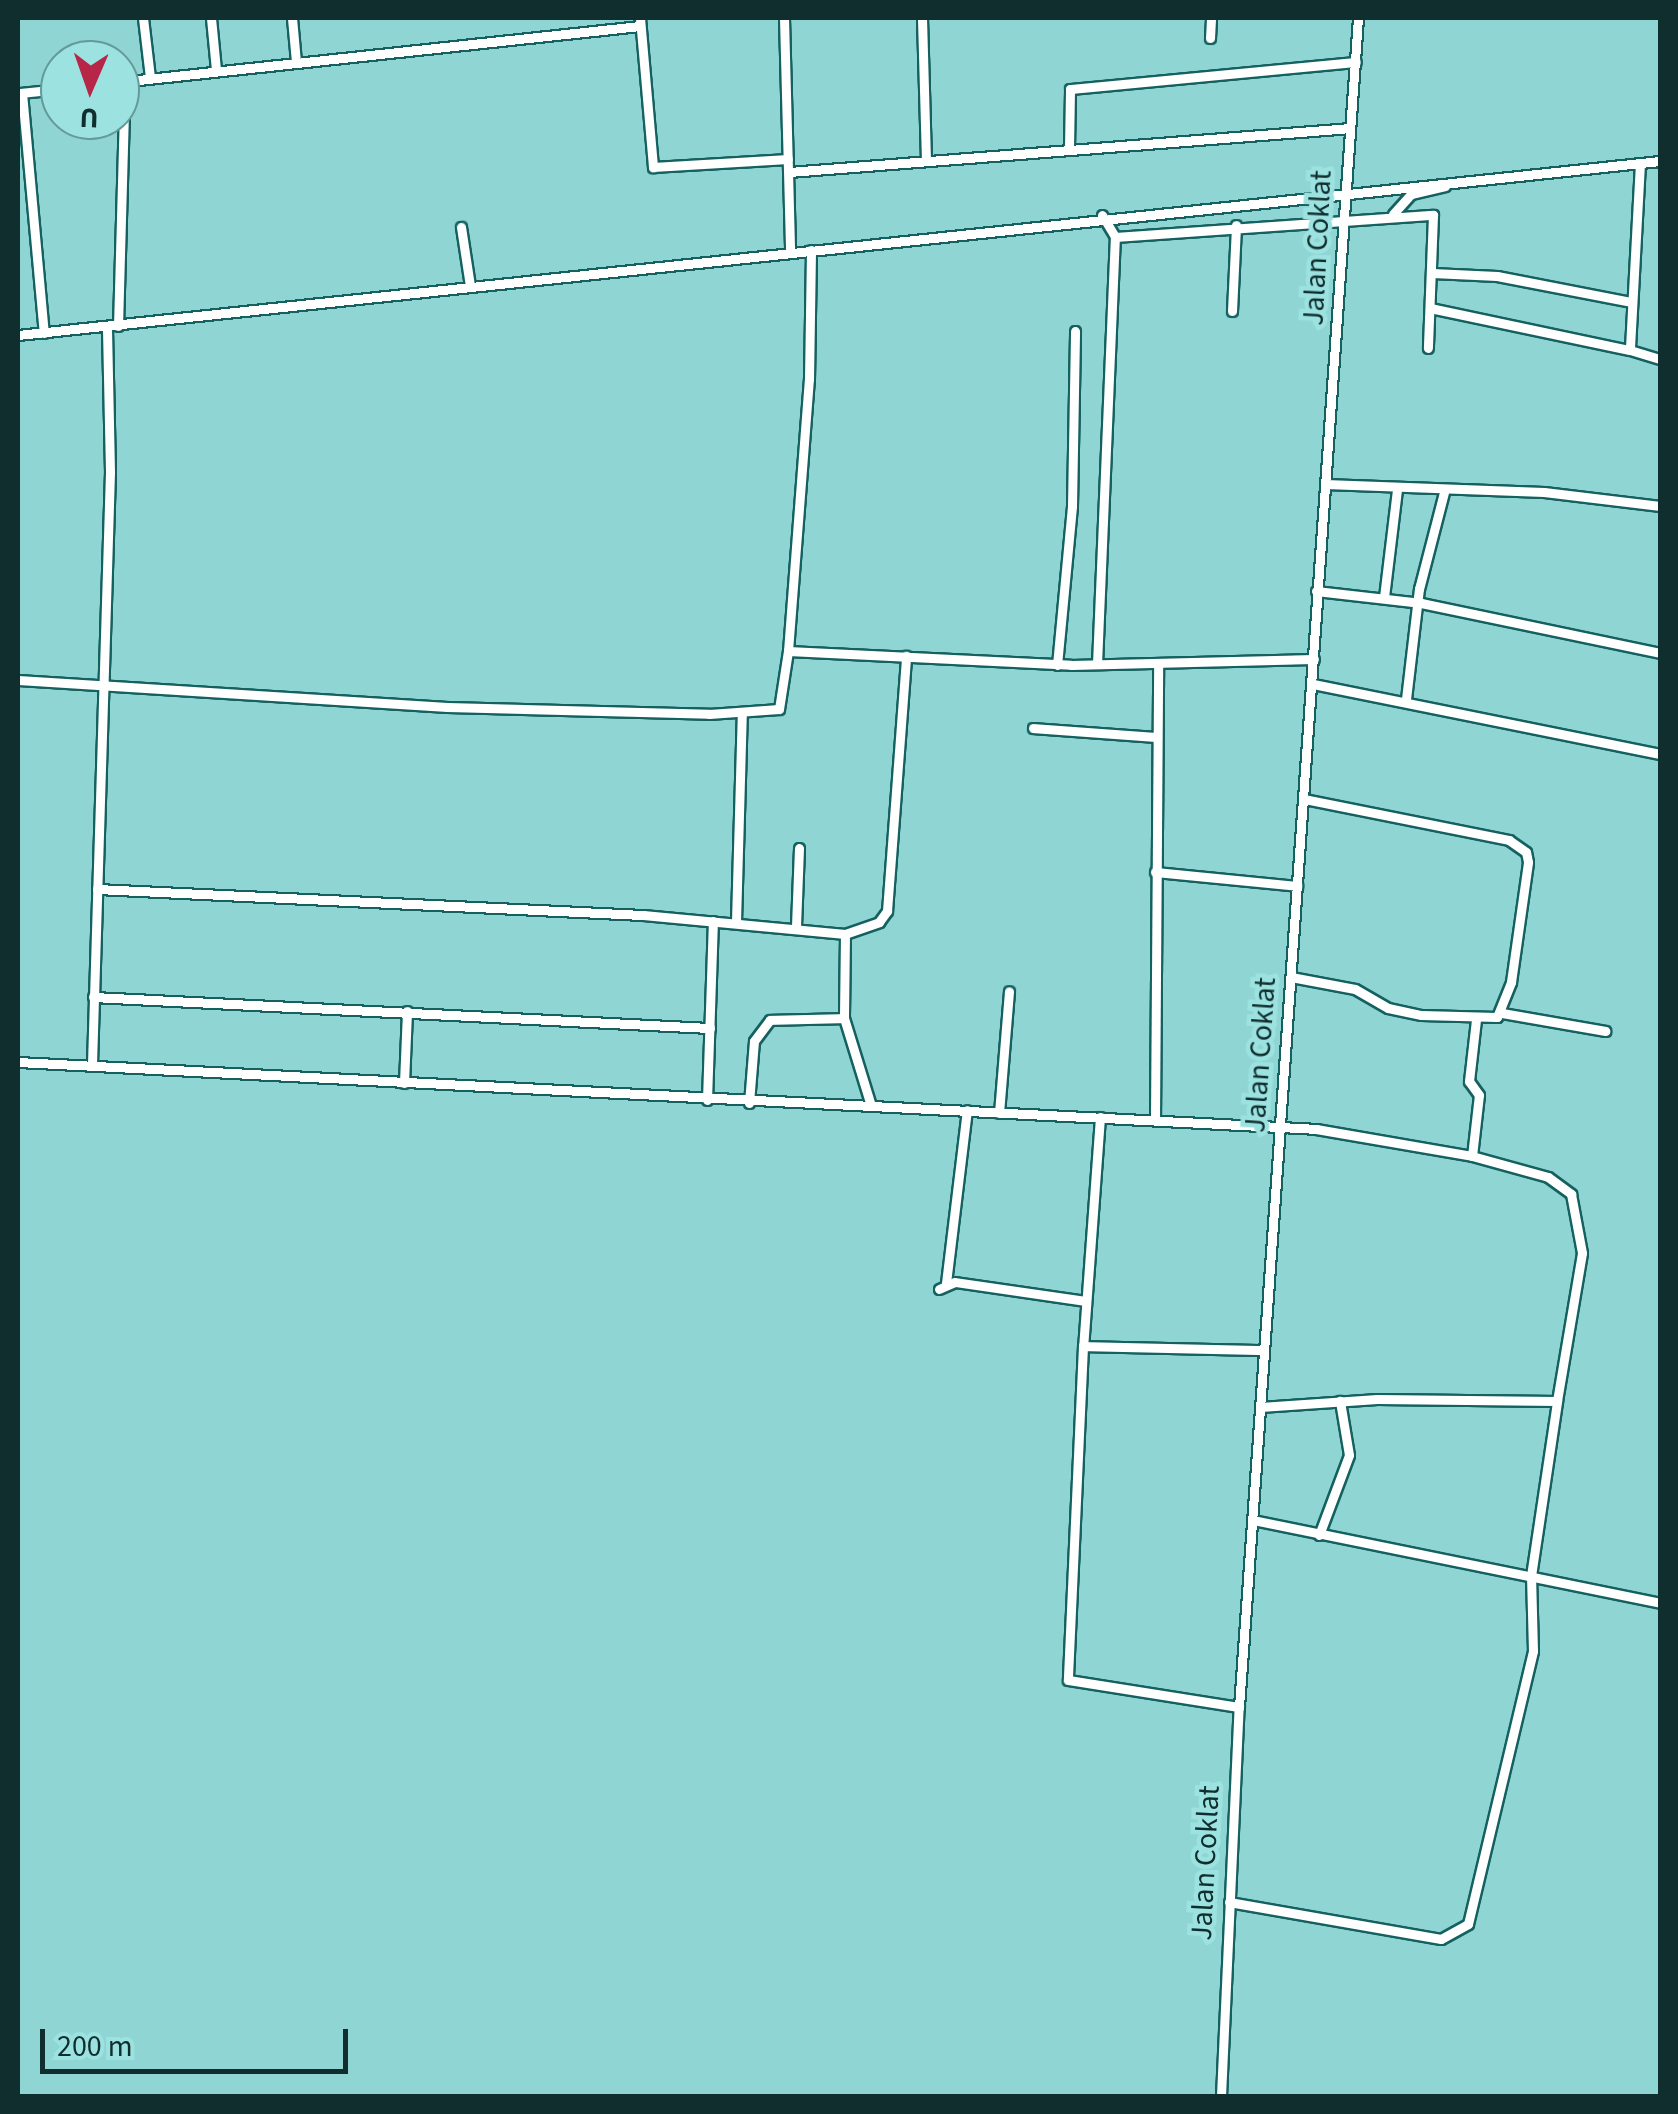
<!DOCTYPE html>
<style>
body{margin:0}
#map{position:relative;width:1678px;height:2114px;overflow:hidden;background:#8fd5d3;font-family:"Source Sans 3",sans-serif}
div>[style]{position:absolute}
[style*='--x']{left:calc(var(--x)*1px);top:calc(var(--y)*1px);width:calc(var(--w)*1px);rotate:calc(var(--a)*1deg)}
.roads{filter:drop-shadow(2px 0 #146160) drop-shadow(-2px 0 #146160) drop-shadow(0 2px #146160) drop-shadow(0 -2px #146160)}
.street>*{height:9px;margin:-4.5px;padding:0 4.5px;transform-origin:4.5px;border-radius:4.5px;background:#fff}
span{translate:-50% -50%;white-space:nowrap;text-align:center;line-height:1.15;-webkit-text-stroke:9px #9be2e0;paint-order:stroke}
.street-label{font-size:30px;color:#112e2e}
.frame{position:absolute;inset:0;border:20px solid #112e2e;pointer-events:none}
.north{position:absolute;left:40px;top:40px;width:100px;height:100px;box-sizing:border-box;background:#9be2e0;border:2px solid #649a99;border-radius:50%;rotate:182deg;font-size:28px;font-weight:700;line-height:40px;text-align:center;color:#112e2e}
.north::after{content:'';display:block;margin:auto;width:35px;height:45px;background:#b72547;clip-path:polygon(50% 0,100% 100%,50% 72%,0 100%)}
.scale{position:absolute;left:40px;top:2029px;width:308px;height:45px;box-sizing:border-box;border:5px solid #112e2e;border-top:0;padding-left:12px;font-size:30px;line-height:35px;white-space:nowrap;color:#112e2e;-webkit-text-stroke:8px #9be2e0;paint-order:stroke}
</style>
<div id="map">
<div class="roads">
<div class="street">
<i style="--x:143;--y:18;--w:60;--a:83.3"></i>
<i style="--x:211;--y:18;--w:52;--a:84.5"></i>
<i style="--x:292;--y:18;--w:44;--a:84.8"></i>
<i style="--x:640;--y:18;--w:150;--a:85"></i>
<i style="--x:653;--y:167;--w:135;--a:-3.4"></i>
<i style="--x:784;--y:18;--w:234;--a:88.5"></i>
<i style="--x:922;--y:18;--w:141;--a:88.4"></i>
<i style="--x:1210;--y:38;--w:20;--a:-87"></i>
<i style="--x:120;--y:82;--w:523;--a:-6.15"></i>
<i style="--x:20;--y:93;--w:40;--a:-5.7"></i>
<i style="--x:22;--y:93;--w:241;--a:84.8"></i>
<i style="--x:1069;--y:148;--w:59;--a:-89"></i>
<i style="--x:1070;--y:89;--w:287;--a:-5.4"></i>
<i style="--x:1640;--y:163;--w:187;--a:93.1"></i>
<i style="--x:1630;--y:350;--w:31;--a:17"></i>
<i style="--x:789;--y:172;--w:563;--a:-4.48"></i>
<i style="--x:1393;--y:214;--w:27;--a:-48"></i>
<i style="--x:1411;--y:194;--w:35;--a:-13"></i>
<i style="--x:1102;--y:215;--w:26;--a:59"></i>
<i style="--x:1115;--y:237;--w:319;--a:-4"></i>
<i style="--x:1433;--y:215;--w:133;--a:92.2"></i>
<i style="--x:461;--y:227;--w:60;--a:81.3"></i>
<i style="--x:1432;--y:273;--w:65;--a:2.6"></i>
<i style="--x:1497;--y:276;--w:136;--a:11"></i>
<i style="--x:1430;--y:308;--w:204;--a:11.9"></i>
<i style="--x:1232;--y:311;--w:86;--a:-87.3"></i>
<i style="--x:118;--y:326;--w:244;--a:-88.4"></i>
<i style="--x:18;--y:335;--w:1651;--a:-6.05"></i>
<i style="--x:1325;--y:484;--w:219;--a:2.1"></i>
<i style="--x:1544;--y:492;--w:117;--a:6.9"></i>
<i style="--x:1316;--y:591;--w:106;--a:6.5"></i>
<i style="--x:1421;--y:603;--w:244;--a:11.8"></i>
<i style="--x:1384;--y:597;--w:109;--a:-83.1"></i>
<i style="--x:788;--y:651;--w:273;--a:-85.6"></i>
<i style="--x:809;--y:379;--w:129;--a:-89.1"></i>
<i style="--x:1097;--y:664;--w:427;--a:-87.6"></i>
<i style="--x:1057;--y:665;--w:160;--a:-84.6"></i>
<i style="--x:1072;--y:506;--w:175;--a:-89"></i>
<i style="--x:18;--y:680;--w:430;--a:3.6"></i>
<i style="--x:447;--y:707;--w:262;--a:1.5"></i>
<i style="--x:709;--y:714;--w:70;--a:-4.1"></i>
<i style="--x:779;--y:709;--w:59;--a:-81.2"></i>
<i style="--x:788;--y:651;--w:283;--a:2.8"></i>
<i style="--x:1071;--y:665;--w:243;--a:-1.4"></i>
<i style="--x:1313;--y:684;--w:354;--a:11.4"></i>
<i style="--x:1406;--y:699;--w:111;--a:-83.3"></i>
<i style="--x:1419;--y:589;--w:100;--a:-75.5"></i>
<i style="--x:1033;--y:728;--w:122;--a:4.2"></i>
<i style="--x:1155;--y:872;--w:143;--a:5.6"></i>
<i style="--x:97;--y:889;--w:547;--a:2.73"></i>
<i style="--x:643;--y:915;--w:203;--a:5.4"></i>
<i style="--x:845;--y:934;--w:36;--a:-19"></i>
<i style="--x:879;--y:922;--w:14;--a:-54"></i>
<i style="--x:887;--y:911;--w:256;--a:-85.7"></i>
<i style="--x:736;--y:922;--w:210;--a:-88.4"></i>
<i style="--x:796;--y:926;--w:78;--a:-87.8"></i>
<i style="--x:845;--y:934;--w:84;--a:90.7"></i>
<i style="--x:844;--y:1018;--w:92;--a:72.9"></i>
<i style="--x:1291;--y:977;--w:65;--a:10.6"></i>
<i style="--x:1355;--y:989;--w:38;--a:30"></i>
<i style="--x:1388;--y:1008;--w:34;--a:12"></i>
<i style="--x:1421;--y:1015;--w:76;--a:1.5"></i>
<i style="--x:1497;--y:1017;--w:38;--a:-68"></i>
<i style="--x:1511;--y:982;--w:121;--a:-81.9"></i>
<i style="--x:1528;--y:862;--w:10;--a:-101"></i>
<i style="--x:1526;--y:852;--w:21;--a:-145"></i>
<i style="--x:1509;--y:840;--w:205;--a:-168.7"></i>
<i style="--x:93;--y:997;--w:618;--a:2.88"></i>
<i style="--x:1502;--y:1013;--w:105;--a:9.9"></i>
<i style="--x:18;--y:1062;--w:1300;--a:2.95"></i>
<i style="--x:1316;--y:1129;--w:158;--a:9.8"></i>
<i style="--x:1472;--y:1156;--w:79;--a:15.4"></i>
<i style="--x:1548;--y:1177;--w:29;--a:36"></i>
<i style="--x:1571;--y:1194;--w:60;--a:79.4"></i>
<i style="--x:1582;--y:1253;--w:150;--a:99.6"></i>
<i style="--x:92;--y:1064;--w:592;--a:-88.26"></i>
<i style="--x:110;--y:472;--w:144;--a:-91.2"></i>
<i style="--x:404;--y:1083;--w:72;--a:-87.6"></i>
<i style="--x:707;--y:1100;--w:179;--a:-88.1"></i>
<i style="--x:749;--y:1103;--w:62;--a:-85.4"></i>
<i style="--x:754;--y:1041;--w:26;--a:-53"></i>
<i style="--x:770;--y:1020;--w:74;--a:-1.5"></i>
<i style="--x:999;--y:1113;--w:122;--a:-85.3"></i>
<i style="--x:1100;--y:1117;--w:230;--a:94.2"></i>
<i style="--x:1083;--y:1346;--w:181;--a:1.3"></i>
<i style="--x:1155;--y:1120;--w:456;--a:-89.6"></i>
<i style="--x:1472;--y:1156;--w:61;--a:-83.5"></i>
<i style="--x:1479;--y:1095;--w:17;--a:-126"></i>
<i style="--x:1469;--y:1081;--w:61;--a:-83.5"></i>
<i style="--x:946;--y:1283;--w:174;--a:-83.1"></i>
<i style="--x:939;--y:1289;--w:17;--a:-24"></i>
<i style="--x:955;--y:1282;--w:131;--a:8.3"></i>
<i style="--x:1083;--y:1346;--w:334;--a:92.6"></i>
<i style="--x:1068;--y:1680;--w:173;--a:9"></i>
<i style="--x:1253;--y:1520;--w:415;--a:11.5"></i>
<i style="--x:1319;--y:1535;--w:85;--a:-69.4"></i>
<i style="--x:1349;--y:1455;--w:55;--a:-99.5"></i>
<i style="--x:1229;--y:1902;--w:215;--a:9.9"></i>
<i style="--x:1441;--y:1939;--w:31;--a:-29"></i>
<i style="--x:1468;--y:1924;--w:281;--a:-76.6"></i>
<i style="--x:1533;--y:1651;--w:75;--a:-91.5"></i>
<i style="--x:1531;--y:1576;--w:177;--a:-81.5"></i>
<i style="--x:1557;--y:1401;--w:180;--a:-179.4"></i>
<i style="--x:1377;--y:1399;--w:117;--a:176.1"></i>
<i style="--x:1221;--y:2096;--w:389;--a:-87.4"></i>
<i style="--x:1239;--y:1707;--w:1693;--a:-85.97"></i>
</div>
</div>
<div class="street-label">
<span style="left:1318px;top:248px;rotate:-87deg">Jalan Coklat</span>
<span style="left:1261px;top:1055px;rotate:-86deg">Jalan Coklat</span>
<span style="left:1206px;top:1863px;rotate:-87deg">Jalan Coklat</span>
</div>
<div class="frame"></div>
<div class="north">U</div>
<div class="scale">200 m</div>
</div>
